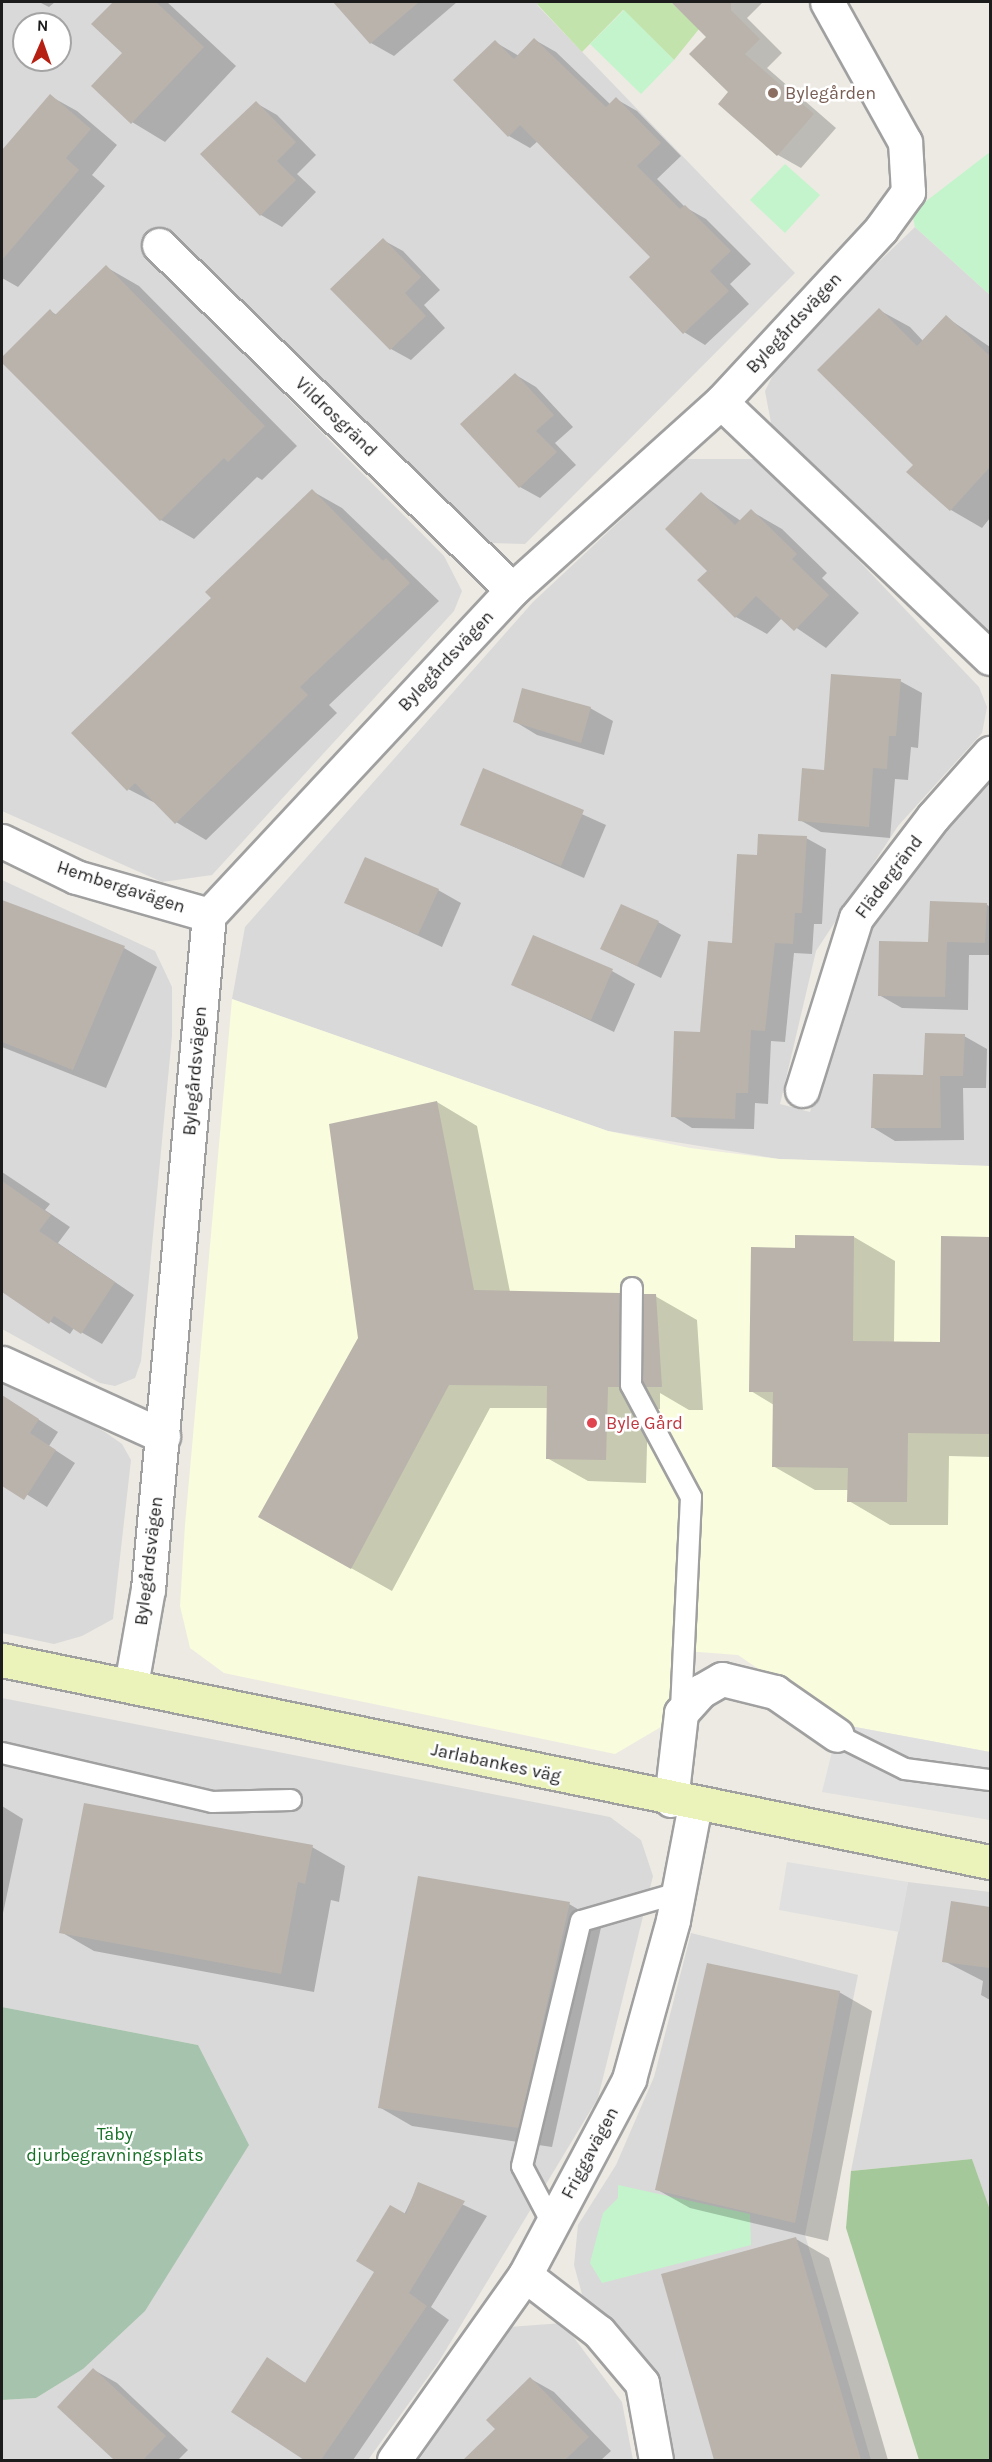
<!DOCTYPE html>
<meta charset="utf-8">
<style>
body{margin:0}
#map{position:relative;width:992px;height:2462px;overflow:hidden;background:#edeae3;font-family:Karla,sans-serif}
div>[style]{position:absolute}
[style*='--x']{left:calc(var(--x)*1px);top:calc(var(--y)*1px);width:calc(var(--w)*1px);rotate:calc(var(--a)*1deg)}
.residential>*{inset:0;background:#dad9d9}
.education>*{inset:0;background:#f9fcdd}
.grass>*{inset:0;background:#c3e3ad}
.forest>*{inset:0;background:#a5c89b}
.cemetery>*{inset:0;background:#a6c3ad}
.park>*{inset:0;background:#c3f4cb}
.parking>*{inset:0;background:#e0e0e0}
.shadow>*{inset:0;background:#0003}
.building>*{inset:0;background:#b9b3ac}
.roads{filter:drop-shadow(2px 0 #a0a0a0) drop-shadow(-2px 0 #a0a0a0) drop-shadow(0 2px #a0a0a0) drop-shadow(0 -2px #a0a0a0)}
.service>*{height:20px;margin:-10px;padding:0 10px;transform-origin:10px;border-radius:10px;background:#fff}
.minor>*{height:33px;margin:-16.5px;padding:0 16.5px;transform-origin:16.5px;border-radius:16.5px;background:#fff}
.secondary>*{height:33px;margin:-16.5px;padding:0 16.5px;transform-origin:16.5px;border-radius:16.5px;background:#ebf3bb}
.dots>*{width:16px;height:16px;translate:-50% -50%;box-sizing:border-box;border:3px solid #fff;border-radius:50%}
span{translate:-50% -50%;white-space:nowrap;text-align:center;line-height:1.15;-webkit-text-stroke:5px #fff;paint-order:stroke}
.education-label{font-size:18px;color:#785e54}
.left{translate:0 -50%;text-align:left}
.street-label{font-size:18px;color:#1c1c1c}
.health-label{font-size:18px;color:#be3a42}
.park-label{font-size:18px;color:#156f24}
.frame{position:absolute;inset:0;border:3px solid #1c1c1c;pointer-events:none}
.north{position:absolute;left:12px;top:12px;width:60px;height:60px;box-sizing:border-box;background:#fff;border:2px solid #a4a4a4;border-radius:50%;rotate:2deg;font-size:16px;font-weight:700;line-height:24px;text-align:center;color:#1c1c1c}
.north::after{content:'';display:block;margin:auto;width:21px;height:27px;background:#b62012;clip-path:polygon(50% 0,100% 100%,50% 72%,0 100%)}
</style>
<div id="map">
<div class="residential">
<i style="clip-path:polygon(evenodd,2px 2px,540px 2px,537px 5px,795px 273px,525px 544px,490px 543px,455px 515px,166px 227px,144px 253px,444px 556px,462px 591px,454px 611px,212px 875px,162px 882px,2px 811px,2px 2px,24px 24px,60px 24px,60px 60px,24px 60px,24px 24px)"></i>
<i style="clip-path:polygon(915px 227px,990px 295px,990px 633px,772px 428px,765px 391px,784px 353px)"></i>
<i style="clip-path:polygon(686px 459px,762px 459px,979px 687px,987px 707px,982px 733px,898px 826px,816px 951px,780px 1104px,810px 1112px,874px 917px,990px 773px,990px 1166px,779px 1159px,608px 1131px,232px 999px,245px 927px,533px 602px)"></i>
<i style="clip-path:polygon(2px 880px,155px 951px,172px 987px,172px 1036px,141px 1361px,135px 1378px,115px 1386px,100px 1383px,2px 1329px)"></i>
<i style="clip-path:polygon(2px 1376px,105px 1432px,122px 1444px,131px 1460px,113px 1619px,82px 1636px,54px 1644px,2px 1633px)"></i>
<i style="clip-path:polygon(2px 1698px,610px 1817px,641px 1840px,653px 1876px,598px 2098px,438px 2363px,368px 2460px,2px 2460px,2px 2400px,36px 2398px,83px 2369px,198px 2045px,2px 2007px)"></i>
<i style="clip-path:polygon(908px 1882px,990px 1892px,990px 2211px,972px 2159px,851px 2171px)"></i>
<i style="clip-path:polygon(691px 1933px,858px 1975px,805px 2235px,871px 2460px,673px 2460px,658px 2377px,623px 2332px,585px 2305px,574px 2265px,578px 2225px,616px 2165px,654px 2077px)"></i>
<i style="clip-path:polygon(563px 2323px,622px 2402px,633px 2460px,419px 2460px,509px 2327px)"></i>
</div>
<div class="education">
<i style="clip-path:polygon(232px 999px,608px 1131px,690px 1148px,779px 1159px,990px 1166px,990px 1752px,839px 1724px,738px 1655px,685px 1651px,661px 1727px,615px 1754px,224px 1673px,190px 1648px,180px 1606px,185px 1525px)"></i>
</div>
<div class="grass">
<i style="clip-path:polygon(540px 2px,671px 2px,699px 29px,674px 60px,623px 10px,582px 52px,537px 4px)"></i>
</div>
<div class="forest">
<i style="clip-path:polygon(972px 2159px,990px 2210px,990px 2460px,919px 2460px,846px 2228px,851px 2171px)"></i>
</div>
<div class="cemetery">
<i style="clip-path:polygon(2px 2007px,198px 2045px,249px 2145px,145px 2311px,83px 2369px,36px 2398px,2px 2400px)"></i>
</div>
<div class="park">
<i style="clip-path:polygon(624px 10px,674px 60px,641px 94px,590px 44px)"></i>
<i style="clip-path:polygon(990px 152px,990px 295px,915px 227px,912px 212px)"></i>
<i style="clip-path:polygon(785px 164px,820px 195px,785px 233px,750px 200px)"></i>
<i style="clip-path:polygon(618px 2185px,750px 2214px,751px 2245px,602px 2283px,590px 2263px,603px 2213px,618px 2198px)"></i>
</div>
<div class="parking">
<i style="clip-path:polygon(839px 1724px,990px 1752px,990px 1820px,822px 1792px)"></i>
<i style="clip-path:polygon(787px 1862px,908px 1882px,899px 1932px,779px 1910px)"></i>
</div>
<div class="shadow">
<i style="clip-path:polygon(39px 2px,55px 2px,49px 7px)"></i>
<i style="clip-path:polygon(115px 2px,167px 2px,236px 66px,165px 142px,132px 122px,124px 53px,93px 24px)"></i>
<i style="clip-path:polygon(335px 2px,457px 2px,394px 56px,371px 43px)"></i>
<i style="clip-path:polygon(674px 2px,762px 3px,747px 18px,782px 53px,767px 68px,836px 128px,801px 168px,778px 155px,730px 92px,708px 37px)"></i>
<i style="clip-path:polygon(535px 40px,556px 52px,611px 105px,616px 99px,637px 111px,681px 156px,657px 179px,685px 207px,706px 219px,751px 264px,730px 284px,749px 304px,705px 345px,684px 332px,652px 257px,538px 141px,530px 148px,509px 136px,495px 42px,519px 56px)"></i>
<i style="clip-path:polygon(50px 96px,77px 111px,117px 145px,92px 175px,105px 186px,18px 287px,2px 278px,2px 152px)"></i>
<i style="clip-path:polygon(256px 103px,277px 115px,316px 155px,297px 174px,316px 192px,282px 227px,261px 215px)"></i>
<i style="clip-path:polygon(383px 240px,403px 251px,440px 290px,424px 305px,445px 328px,411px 360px,391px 349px)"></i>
<i style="clip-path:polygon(106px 267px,139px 286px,297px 446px,262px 480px,257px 477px,194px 539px,161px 520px,2px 361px,50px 311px,57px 315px)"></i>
<i style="clip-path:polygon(879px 310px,910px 327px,923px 341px,946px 317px,990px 347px,990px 518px,982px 528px,951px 510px)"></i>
<i style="clip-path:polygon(516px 375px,536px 387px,573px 427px,555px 443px,576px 465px,540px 498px,520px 487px)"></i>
<i style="clip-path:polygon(312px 491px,342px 508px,439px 601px,329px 705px,337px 713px,206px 840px,176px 822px,159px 805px,128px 789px,213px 598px)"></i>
<i style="clip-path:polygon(701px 494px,741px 521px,751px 511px,782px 529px,827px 573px,822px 578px,859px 613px,826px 648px,782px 618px,767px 634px,736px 617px,709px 571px)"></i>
<i style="clip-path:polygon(900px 681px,922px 693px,918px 748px,911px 747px,908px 780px,895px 779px,890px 838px,821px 832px,800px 820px,825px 772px)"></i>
<i style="clip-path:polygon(590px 708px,613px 721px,604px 755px,537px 735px,514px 721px)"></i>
<i style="clip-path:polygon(484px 770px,606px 825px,584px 878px,462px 824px)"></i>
<i style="clip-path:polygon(806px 838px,826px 849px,822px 924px,814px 924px,812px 954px,794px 953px,785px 1042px,771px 1041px,768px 1104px,755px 1103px,754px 1129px,692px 1128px,673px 1116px,733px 945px,759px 857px)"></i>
<i style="clip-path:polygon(438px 890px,461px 903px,442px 947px,346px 902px)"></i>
<i style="clip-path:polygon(2px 901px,124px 948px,157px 967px,106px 1088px,2px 1047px)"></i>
<i style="clip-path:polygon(986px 904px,990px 907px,990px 955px,969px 955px,968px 1010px,902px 1008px,879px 995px,930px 943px)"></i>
<i style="clip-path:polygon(658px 922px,681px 935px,661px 978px,602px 949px)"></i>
<i style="clip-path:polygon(612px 971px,635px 984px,614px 1032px,513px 984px)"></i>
<i style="clip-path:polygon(964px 1036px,987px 1049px,986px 1088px,963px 1088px,964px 1140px,895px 1141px,872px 1127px)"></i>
<i style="clip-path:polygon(437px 1102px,477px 1126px,510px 1292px,620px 1295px,645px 1310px,655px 1296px,697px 1320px,703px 1410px,689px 1410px,660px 1393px,660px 1409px,648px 1409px,646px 1483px,588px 1481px,547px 1458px,548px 1408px,490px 1408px,392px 1591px,301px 1540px,359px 1338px)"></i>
<i style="clip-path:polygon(2px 1172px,50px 1204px,45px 1210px,70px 1227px,58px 1243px,134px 1295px,102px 1344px,74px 1328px,70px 1334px,2px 1291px,18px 1265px,2px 1253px)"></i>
<i style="clip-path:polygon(854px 1237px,895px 1261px,894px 1343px,941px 1344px,943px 1238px,990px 1238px,990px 1457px,949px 1456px,948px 1525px,890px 1525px,849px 1501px,849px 1490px,815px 1490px,773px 1466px,774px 1405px,751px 1391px,796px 1250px)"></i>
<i style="clip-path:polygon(2px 1396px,58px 1432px,49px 1446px,75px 1463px,47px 1507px,2px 1479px)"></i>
<i style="clip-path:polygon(2px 1806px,23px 1819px,2px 1918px)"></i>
<i style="clip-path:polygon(312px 1847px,345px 1866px,339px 1902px,331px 1900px,314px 1992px,94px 1951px,61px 1932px)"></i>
<i style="clip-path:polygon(952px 1903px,990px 1908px,990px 2000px,981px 1995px,983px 1981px,944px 1961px)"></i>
<i style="clip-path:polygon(569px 1904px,602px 1923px,552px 2147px,412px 2126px,379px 2107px)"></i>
<i style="clip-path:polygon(839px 1992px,872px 2011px,828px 2241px,690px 2208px,656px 2189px)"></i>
<i style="clip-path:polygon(419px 2184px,487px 2216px,431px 2307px,449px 2320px,353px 2460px,307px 2460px,233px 2412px,267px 2359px,307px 2384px,376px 2272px)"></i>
<i style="clip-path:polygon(796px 2239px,829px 2258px,888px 2460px,715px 2460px,663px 2275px)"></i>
<i style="clip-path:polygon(94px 2370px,117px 2383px,188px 2450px,178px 2460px,116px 2460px,59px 2407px)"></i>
<i style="clip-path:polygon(531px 2379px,554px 2392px,611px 2451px,601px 2460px,465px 2460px,497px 2429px)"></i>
</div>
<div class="building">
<i style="clip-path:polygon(113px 2px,156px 2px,204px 47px,131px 124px,91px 86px,122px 53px,91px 24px)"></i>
<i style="clip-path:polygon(333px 2px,419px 2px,370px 44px)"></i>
<i style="clip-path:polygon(671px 2px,731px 2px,731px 10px,760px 39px,745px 54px,814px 114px,777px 156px,718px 104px,728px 92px,689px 54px,706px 37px)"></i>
<i style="clip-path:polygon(534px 38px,606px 107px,616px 97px,661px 143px,637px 166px,680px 209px,685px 205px,731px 251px,710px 271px,729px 291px,683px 334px,629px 277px,650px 257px,520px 125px,508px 137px,453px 80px,495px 40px,514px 59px)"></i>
<i style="clip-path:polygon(50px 94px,91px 129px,66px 158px,79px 170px,2px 260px,2px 150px)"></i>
<i style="clip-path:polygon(256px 101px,296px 142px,277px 161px,296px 180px,260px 216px,200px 154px)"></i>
<i style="clip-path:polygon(383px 238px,421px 277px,405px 293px,426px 316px,390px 350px,330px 289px)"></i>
<i style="clip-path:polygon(106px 265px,265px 426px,228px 462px,224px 458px,160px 521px,2px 363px,2px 357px,50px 309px,55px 315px)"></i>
<i style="clip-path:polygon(879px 308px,917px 346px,946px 315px,990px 356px,990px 467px,950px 511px,906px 472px,913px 465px,817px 370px)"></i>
<i style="clip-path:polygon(515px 373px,554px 415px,536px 431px,557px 452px,519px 488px,460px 424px)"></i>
<i style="clip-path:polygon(312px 489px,383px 561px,386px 558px,410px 583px,300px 687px,308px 695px,175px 824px,135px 783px,127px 791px,71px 733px,211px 598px,205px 592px)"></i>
<i style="clip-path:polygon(701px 492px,735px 525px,751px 509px,797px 554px,792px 559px,829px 595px,794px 631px,756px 596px,735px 618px,697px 580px,707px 571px,665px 529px)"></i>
<i style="clip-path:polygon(831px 674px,901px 679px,896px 736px,889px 736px,887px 769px,873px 768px,869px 827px,798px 821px,802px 768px,824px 770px)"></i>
<i style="clip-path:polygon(522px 688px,591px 707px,581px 743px,513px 722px)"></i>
<i style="clip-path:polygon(483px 768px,584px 810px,561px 866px,460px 825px)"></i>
<i style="clip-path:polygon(758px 834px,807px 836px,802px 913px,795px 913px,793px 944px,775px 943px,765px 1031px,751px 1030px,748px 1093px,736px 1093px,735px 1119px,671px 1117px,674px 1031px,700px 1032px,708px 941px,732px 943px,737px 854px,757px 855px)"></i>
<i style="clip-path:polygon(365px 857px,439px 889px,418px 935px,344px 903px)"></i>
<i style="clip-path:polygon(2px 900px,125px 946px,73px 1070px,2px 1042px)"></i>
<i style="clip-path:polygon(930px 901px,987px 903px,985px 943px,947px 942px,945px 997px,878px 996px,879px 941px,928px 942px)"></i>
<i style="clip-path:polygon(621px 904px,659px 921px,637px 966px,600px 949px)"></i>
<i style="clip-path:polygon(533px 935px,613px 969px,591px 1020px,511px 985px)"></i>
<i style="clip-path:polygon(925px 1033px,965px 1034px,963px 1076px,940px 1076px,941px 1128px,871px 1128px,873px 1074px,923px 1075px)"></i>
<i style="clip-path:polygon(437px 1101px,474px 1290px,620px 1293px,619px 1387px,608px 1387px,606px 1460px,546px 1459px,547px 1386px,449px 1385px,351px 1569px,258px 1517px,358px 1338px,329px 1124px)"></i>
<i style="clip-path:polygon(2px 1181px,51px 1215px,39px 1231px,115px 1282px,81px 1334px,54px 1316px,49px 1324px,2px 1292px)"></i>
<i style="clip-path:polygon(795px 1235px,854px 1236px,853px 1341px,940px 1342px,941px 1236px,990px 1237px,990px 1434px,908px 1433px,907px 1502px,847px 1502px,848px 1468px,772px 1467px,773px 1392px,749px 1392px,751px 1247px,795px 1248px)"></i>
<i style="clip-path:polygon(644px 1294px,656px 1294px,662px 1387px,646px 1387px,643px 1382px)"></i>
<i style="clip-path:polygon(2px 1395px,39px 1419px,30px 1433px,56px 1450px,24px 1500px,2px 1486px)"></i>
<i style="clip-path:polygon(84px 1803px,313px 1845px,305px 1884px,298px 1882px,281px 1974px,59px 1933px)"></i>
<i style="clip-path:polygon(418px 1876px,570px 1902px,519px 2128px,378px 2108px)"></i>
<i style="clip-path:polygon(951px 1901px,990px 1907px,990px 1968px,942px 1962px)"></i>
<i style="clip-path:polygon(707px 1963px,840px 1991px,795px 2223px,655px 2190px)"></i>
<i style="clip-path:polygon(418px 2182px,465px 2201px,409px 2293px,427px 2306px,321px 2460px,304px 2460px,231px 2412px,267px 2357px,305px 2383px,374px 2272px,356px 2261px,390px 2205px,406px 2214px)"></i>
<i style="clip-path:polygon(796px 2237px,861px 2460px,714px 2460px,661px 2274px)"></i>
<i style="clip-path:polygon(93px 2368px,166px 2436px,143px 2460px,114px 2460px,57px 2407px)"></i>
<i style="clip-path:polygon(530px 2377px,589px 2437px,565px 2460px,463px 2460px,495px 2429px,486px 2420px)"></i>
</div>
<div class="roads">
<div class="service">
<i style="--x:632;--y:1288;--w:97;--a:90.6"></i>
<i style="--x:631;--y:1385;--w:127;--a:61.8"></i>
<i style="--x:691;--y:1497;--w:216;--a:92.7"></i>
<i style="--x:837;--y:1735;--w:76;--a:26.6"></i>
<i style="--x:905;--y:1769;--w:86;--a:7.4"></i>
<i style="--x:2;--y:1753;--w:216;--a:13.1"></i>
<i style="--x:212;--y:1802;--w:79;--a:-1.5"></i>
<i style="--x:552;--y:2223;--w:64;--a:-117.8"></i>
<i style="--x:522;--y:2166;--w:252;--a:-76.5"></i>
<i style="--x:581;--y:1921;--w:101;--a:-16.1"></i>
</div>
<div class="minor">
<i style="--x:159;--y:245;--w:494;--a:44.3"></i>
<i style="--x:721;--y:402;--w:371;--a:43.6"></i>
<i style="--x:2;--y:841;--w:82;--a:25.9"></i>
<i style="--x:76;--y:877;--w:138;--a:15.9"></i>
<i style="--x:802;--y:1090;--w:180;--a:-72.6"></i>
<i style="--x:856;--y:918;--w:127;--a:-52.7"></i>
<i style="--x:933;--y:817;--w:86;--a:-48.3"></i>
<i style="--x:2;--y:1363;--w:177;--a:24.4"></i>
<i style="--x:131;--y:1685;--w:97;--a:-80"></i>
<i style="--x:148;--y:1589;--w:677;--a:-84.83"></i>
<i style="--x:209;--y:915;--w:444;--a:-47"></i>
<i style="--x:512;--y:590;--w:281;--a:-42"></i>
<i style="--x:721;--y:402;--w:236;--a:-47.2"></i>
<i style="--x:881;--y:229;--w:46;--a:-53.9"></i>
<i style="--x:908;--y:192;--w:50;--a:-93.4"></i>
<i style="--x:905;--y:142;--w:160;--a:-119.1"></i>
<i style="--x:671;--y:1800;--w:88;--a:-83.4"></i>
<i style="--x:681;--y:1713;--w:30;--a:-48"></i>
<i style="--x:701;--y:1691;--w:24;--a:-30"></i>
<i style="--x:722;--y:1679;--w:55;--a:13.8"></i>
<i style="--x:775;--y:1692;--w:75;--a:34.7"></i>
<i style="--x:525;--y:2275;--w:93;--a:37.6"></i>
<i style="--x:599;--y:2332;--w:67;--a:49.9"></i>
<i style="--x:642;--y:2383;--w:78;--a:79.7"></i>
<i style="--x:394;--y:2460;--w:227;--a:-54.7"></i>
<i style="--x:525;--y:2275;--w:222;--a:-62"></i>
<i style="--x:629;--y:2079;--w:165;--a:-74.5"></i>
<i style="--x:673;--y:1920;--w:117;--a:-79.2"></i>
</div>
<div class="secondary">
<i style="--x:2;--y:1660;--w:1008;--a:11.56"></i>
</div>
</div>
<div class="dots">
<i style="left:773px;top:93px;background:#8d6e63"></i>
<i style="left:592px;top:1423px;background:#e0444e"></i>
</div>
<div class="education-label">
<span class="left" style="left:785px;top:93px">Bylegården</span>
</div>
<div class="street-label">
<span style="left:794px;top:323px;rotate:-47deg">Bylegårdsvägen</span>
<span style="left:336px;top:417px;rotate:44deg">Vildrosgränd</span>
<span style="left:446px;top:661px;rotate:-47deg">Bylegårdsvägen</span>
<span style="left:889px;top:877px;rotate:-53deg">Flädergränd</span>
<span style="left:121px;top:887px;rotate:18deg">Hembergavägen</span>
<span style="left:195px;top:1071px;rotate:-85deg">Bylegårdsvägen</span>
<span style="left:149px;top:1561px;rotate:-83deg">Bylegårdsvägen</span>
<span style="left:496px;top:1763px;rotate:12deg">Jarlabankes väg</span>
<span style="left:590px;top:2153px;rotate:-62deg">Friggavägen</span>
</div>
<div class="health-label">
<span class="left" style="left:606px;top:1423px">Byle Gård</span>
</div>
<div class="park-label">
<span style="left:115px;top:2145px">Täby<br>djurbegravningsplats</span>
</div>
<div class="frame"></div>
<div class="north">N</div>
</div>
